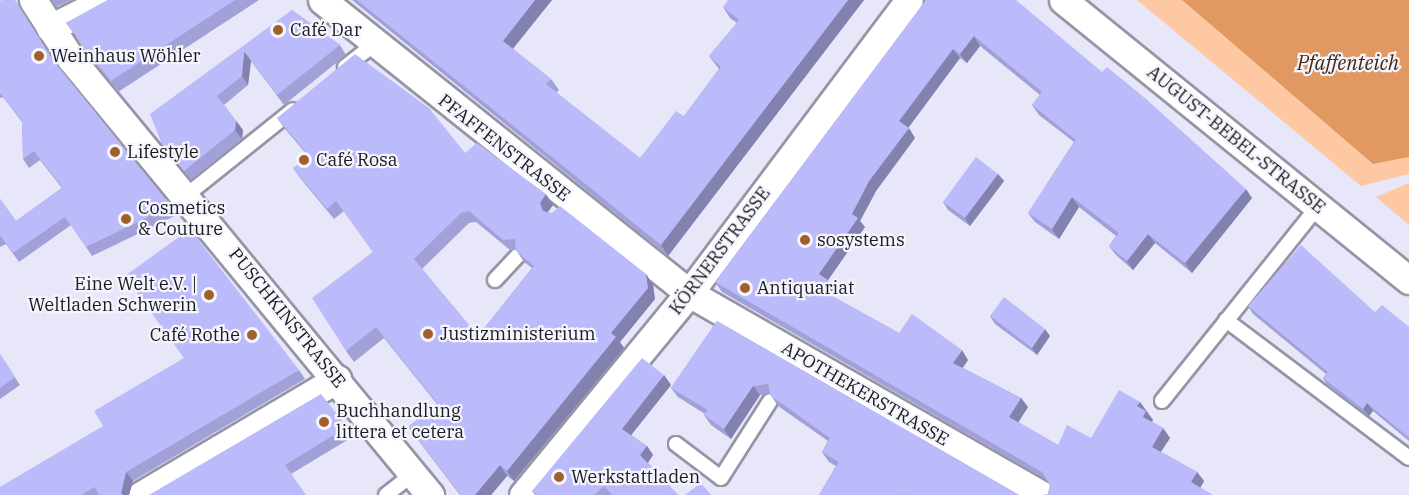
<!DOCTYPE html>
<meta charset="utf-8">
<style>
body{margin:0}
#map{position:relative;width:1409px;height:495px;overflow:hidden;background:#e7e7f9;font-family:"IBM Plex Serif",serif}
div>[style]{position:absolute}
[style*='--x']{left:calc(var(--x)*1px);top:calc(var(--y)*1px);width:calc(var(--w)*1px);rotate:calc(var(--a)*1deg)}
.green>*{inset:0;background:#fec8a2}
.water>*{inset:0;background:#e19961}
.roads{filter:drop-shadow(2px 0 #9595a6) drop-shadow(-2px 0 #9595a6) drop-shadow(0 2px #9595a6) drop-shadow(0 -2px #9595a6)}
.lane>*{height:14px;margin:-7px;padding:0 7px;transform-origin:7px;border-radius:7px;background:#fff}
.street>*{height:27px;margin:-13.5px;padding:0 13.5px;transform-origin:13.5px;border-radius:13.5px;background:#fff}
.wall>*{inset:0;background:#a1a0d7}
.shaded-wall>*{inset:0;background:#8382af}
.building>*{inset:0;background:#bbbafa}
.dots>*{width:16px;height:16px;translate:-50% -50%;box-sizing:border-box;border:3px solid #f5f5fd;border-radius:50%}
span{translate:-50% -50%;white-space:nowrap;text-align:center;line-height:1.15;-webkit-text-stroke:4.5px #f5f5fd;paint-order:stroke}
.poi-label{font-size:18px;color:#1b1b21}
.left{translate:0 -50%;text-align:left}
.right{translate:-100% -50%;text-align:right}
.street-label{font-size:18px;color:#1b1b21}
.water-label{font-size:20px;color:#452810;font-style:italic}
</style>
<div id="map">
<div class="green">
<i style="clip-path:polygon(1137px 0,1182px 0,1373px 164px,1409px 157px,1409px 174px,1361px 186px)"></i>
<i style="clip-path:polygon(1409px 183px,1409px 225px,1376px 197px)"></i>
</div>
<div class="water">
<i style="clip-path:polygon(1182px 0,1409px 0,1409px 157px,1373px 164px)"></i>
</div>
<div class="roads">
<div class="lane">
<i style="--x:345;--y:67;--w:37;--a:-38"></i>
<i style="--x:188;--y:194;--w:134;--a:-38.7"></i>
<i style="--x:495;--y:280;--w:33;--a:-47"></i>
<i style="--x:1226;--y:320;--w:229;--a:37"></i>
<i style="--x:1162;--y:401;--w:250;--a:-51.3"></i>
<i style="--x:676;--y:444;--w:56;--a:37.1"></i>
<i style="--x:721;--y:478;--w:91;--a:-57.5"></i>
<i style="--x:386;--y:495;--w:34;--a:-38"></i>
</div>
<div class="street">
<i style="--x:33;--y:0;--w:70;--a:57.2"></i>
<i style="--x:71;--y:59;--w:565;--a:50.53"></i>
<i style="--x:322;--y:0;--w:470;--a:38.6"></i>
<i style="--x:689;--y:293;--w:406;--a:29.8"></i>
<i style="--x:1063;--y:0;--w:445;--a:39"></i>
<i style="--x:50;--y:28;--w:63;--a:-26.6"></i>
<i style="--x:141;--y:495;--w:228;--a:-30.6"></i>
<i style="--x:523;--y:495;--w:261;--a:-50.6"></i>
<i style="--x:689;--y:293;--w:366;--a:-53.1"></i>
</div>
</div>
<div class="wall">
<i style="clip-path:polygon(51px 0,71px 0,56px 7px)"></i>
<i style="clip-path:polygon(108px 0,259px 0,118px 92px,66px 23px)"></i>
<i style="clip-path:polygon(352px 0,552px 0,513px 49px,551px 79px,559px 90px,556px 93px,640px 158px,684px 116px,719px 69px,709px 56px,737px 23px,730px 18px,723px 7px,864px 0,668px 256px)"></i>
<i style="clip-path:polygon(926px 0,1252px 198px,1192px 273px,1155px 243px,1133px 270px,1116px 255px,1109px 246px,1116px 236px,1079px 207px,1059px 239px,1035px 222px,1028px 213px,1074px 142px,1039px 115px,1032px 105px,1040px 95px,980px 46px,967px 63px,960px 58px,908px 128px,915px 138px,876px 191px,860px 221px,865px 227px,828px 280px,836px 290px,832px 296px,899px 333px,968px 360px,963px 368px,1021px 398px,1028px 407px,1018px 422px,1058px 445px,1091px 438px,1140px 402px,1153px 420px,1152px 422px,1163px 428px,1170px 438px,1161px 452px,1197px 472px,1204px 481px,1200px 488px,1048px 494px,1050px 485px,1047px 480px,722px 292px,715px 282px)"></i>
<i style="clip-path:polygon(0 1px,56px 64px,177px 215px,92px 256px,71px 225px,19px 262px,6px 244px,0 247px,0 199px,16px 221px,62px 188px,40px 160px,29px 168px,23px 159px,22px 122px,3px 97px,0 98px)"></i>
<i style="clip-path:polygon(292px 10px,340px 45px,346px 55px,284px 105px,251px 61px,248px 85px,224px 105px,243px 130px,242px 139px,191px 180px,161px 142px)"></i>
<i style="clip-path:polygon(evenodd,277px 118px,465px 153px,553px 205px,548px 212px,646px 274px,653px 285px,655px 299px,620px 342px,624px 348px,514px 481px,507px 476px,491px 495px,460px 495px,408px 427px,437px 404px,384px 338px,354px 362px,346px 351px,373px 252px,344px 211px,334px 219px,301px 179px,293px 168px,309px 157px,285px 129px,277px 118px,476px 222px,510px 250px,516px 250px,524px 262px,532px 268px,478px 336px,422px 269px,469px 223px,476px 222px)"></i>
<i style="clip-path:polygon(998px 174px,1004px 181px,970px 226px,948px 210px,943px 202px)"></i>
<i style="clip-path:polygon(1248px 306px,1375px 312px,1409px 327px,1409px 441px,1373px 411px,1369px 416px,1328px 386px,1323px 378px,1326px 374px,1253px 314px)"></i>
<i style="clip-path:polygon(990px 316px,1050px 336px,1037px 355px,995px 324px)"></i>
<i style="clip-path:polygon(717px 321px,1019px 495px,819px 495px,836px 466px,829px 462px,822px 452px,828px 441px,778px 406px,770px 394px,760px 395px,731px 439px,711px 425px,704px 415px,705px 414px,678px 397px,671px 388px)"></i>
<i style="clip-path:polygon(0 354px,20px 385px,0 399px)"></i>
<i style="clip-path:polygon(299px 370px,305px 379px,133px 481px,129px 495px,0 495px)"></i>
<i style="clip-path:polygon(664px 375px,671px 385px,631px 435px,647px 446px,653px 455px,648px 463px,678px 495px,535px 495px,532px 491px)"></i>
<i style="clip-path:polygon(347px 427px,354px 436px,291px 474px,149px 495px)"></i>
</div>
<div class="shaded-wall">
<i style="clip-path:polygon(535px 0,552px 0,510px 52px,503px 41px)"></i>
<i style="clip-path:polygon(848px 0,864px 0,668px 256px,661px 245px)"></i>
<i style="clip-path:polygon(974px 36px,980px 46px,967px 63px,960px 54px)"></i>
<i style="clip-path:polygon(953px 49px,960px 58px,906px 131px,899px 121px)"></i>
<i style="clip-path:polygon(244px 51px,251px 61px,248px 85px,242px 76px)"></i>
<i style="clip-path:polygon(236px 121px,243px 130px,242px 139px,235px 130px)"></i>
<i style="clip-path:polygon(909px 128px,915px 138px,876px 191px,860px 221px,865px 227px,826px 283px,819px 274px,869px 181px)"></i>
<i style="clip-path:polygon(998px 174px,1004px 181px,970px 226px,965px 218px)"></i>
<i style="clip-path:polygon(1246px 189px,1252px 198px,1192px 273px,1185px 263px)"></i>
<i style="clip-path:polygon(546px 194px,553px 205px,547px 213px,543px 211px,540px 203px)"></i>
<i style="clip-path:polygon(1072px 197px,1079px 207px,1059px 239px,1052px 229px)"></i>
<i style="clip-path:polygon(1148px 234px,1155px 243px,1133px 270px,1127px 261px)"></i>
<i style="clip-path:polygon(646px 274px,653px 285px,655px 299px,620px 342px,624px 348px,514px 481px,507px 471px,611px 333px)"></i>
<i style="clip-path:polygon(829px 281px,836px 290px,829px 300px,822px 291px)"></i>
<i style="clip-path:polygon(1045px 329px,1050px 336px,1037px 355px,1032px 348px)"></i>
<i style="clip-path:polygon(962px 350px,968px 360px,959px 372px,953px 363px)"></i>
<i style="clip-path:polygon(664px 375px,671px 385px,628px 439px,622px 429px)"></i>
<i style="clip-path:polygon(753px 386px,760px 395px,731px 439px,724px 429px)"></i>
<i style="clip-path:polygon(1021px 398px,1028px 407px,1016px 426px,1009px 417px)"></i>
<i style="clip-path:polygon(1140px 402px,1153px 420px,1149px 427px,1143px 417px,1137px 406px)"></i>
<i style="clip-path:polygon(1367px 403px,1373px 411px,1369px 416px,1363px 409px)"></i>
<i style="clip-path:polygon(1163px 428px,1170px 438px,1158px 456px,1152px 447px)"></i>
<i style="clip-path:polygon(647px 446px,653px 455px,647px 464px,640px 455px)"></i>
<i style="clip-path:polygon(500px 465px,507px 476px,491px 495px,475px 495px)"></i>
<i style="clip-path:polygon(126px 472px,133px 481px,129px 495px,122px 495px,121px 493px)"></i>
<i style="clip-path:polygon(1197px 472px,1204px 481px,1198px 492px,1191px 482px)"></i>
</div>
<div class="building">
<i style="clip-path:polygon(2px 0,15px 0,53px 60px,171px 206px,86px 247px,65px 217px,13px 253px,0 235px,0 199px,16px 221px,63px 188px,34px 151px,23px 159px,22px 121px,0 93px,0 1px)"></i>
<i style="clip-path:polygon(108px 0,235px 0,111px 81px,66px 23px)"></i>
<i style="clip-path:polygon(357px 0,535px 0,503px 41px,551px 79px,546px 84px,640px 158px,676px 111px,684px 116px,721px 67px,709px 56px,739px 20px,723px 7px,728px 0,848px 0,661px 245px)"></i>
<i style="clip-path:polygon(926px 0,1016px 0,1102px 72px,1107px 67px,1146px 99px,1246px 189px,1185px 263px,1148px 234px,1127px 261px,1109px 246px,1119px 233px,1072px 197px,1052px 229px,1028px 213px,1076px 140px,1032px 105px,1042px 92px,974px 36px,960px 54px,953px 49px,899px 121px,909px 128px,869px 181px,852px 214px,858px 218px,819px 274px,829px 281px,822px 291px,899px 333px,912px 314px,962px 350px,953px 363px,1021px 398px,1009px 417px,1058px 445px,1067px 425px,1091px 438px,1119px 390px,1140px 402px,1137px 406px,1146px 411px,1143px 417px,1163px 428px,1152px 447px,1197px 472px,1191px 482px,1213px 495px,1042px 495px,1048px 494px,1050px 485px,1042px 472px,715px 282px)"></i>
<i style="clip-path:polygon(292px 10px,340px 45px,277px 95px,244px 51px,242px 76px,217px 96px,236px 121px,235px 130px,184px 171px,161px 142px,150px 114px)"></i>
<i style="clip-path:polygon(evenodd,355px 54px,429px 108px,465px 153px,477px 143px,546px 194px,540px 203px,543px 211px,552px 213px,560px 206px,646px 274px,648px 288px,611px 333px,616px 337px,507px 471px,500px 465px,475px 495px,461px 495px,408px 427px,438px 404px,376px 327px,346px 351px,312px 298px,373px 252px,336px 201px,327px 209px,293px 168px,310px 157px,277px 118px,355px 54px,469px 211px,503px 240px,515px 239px,516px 251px,534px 266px,478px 336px,414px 259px,461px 213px,469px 211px)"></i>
<i style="clip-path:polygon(976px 157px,998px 174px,965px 218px,943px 202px)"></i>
<i style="clip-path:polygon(190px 229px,299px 370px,126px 472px,121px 493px,123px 495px,99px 495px,95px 487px,81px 495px,0 495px,0 487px,103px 426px,94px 411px,184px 358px,125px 276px)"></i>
<i style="clip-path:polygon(1301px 245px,1375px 312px,1382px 305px,1409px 327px,1409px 438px,1367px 403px,1363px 409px,1323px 378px,1328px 372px,1248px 306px)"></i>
<i style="clip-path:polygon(1004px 297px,1045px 329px,1032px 348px,990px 316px)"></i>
<i style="clip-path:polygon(717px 321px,1019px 495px,906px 495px,904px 494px,903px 495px,819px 495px,839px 462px,822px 452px,830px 438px,771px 396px,768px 384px,753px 386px,724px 429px,704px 415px,708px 410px,671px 388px)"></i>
<i style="clip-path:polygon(0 354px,15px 377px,0 388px)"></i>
<i style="clip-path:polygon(642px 358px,664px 375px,622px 429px,647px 446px,640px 455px,678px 495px,612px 495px,604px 486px,594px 495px,537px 495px,532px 491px)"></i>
<i style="clip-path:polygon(321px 394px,347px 427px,285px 465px,306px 495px,149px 495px)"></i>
<i style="clip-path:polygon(701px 483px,711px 495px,685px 495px)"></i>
</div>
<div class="dots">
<i style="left:278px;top:30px;background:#a1602b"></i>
<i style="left:39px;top:56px;background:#a1602b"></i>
<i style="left:115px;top:152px;background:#a1602b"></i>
<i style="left:304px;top:160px;background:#a1602b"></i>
<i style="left:126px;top:219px;background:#a1602b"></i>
<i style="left:805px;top:240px;background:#a1602b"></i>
<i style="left:745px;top:288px;background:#a1602b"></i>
<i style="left:209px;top:295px;background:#a1602b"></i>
<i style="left:428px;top:334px;background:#a1602b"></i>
<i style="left:252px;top:335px;background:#a1602b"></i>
<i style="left:324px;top:422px;background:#a1602b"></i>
<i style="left:559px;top:477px;background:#a1602b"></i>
</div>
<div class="poi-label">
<span class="left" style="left:290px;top:30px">Café Dar</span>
<span class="left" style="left:51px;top:56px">Weinhaus Wöhler</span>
<span class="left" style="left:127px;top:152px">Lifestyle</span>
<span class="left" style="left:316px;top:160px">Café Rosa</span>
<span class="left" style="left:138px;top:219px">Cosmetics<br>&amp; Couture</span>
<span class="left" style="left:817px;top:240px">sosystems</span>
<span class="right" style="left:197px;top:295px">Eine Welt e.V. |<br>Weltladen Schwerin</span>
<span class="left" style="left:757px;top:288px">Antiquariat</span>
<span class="left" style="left:440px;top:334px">Justizministerium</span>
<span class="right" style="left:240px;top:335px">Café Rothe</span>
<span class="left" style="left:336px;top:422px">Buchhandlung<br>littera et cetera</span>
<span class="left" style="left:571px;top:477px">Werkstattladen</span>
</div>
<div class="street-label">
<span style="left:1236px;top:140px;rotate:39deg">AUGUST-BEBEL-STRASSE</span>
<span style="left:504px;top:148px;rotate:38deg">PFAFFENSTRASSE</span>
<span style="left:720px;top:251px;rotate:-53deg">KÖRNERSTRASSE</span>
<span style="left:287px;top:318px;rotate:51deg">PUSCHKINSTRASSE</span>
<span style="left:865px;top:394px;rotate:30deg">APOTHEKERSTRASSE</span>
</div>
<div class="water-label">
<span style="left:1348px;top:62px">Pfaffenteich</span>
</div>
</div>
